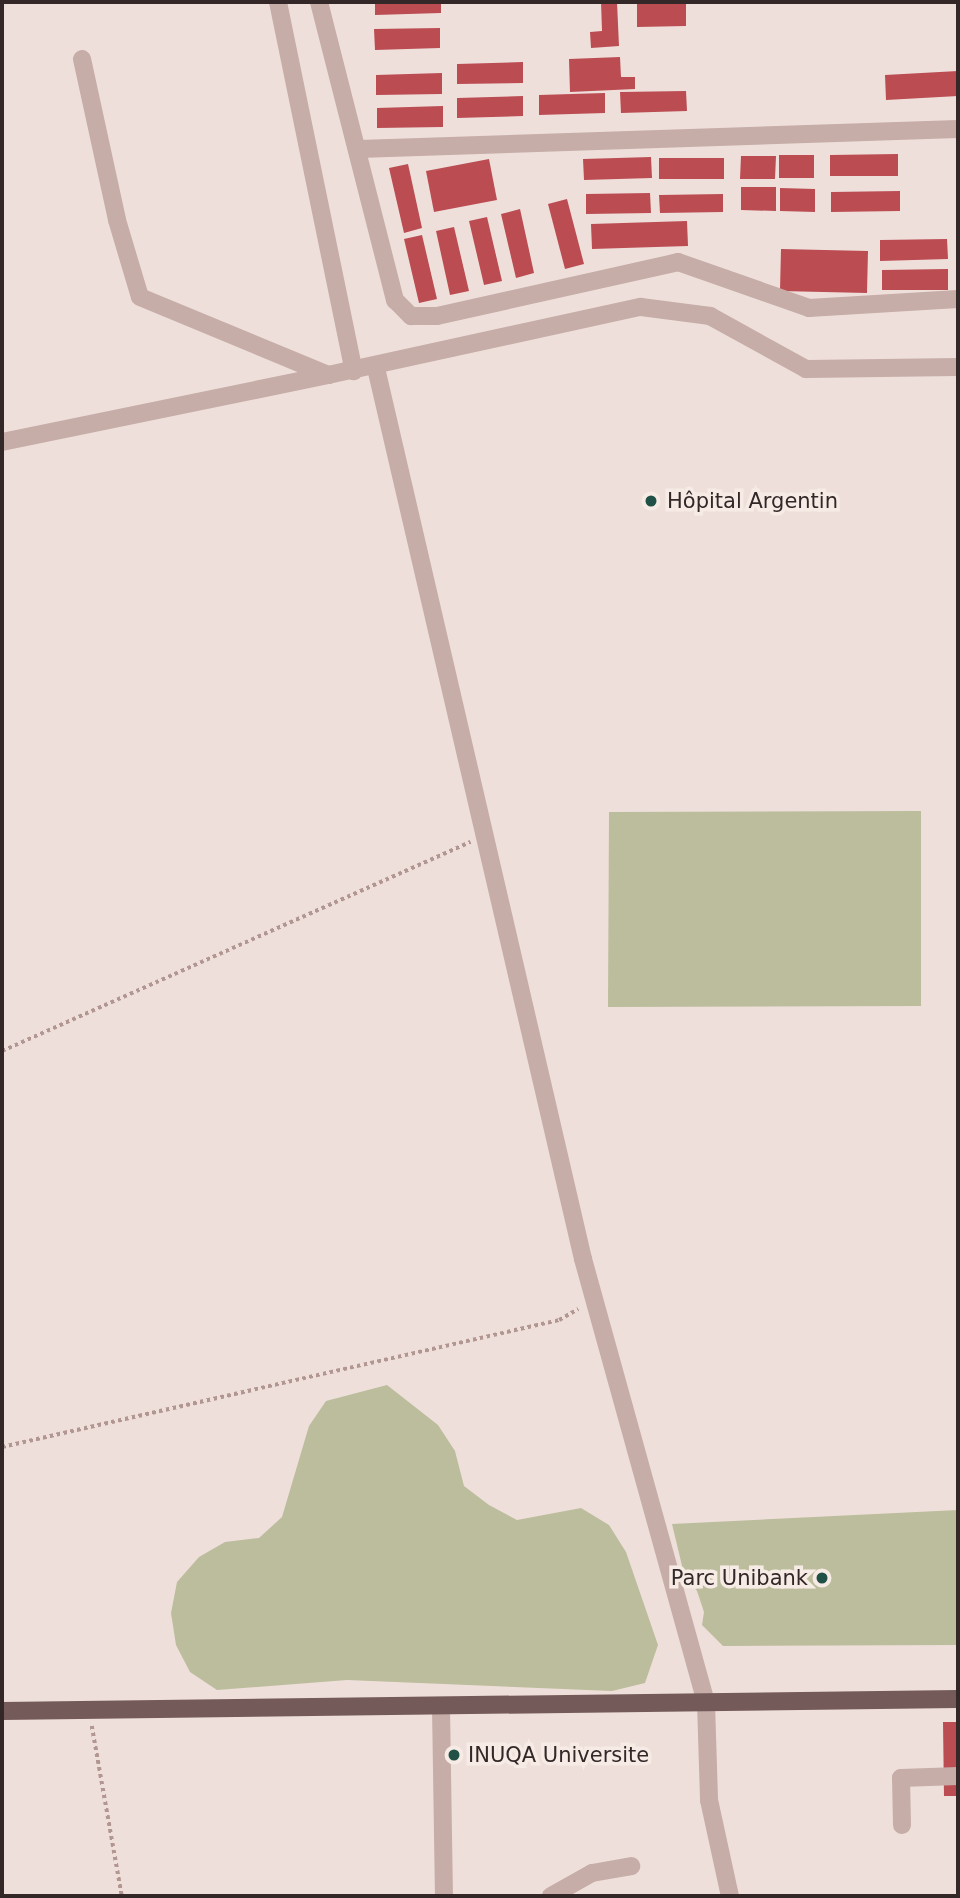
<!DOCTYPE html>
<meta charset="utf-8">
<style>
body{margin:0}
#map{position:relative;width:960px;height:1898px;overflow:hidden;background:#efdfdb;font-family:"DejaVu Sans",sans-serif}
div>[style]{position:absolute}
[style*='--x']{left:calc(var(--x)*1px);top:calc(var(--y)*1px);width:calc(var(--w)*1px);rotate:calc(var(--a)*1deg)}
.green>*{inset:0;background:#bbbd9c}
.building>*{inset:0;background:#bb4c52}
.path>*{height:3.5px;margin-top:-1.75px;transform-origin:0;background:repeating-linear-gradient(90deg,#b29692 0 3.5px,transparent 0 7px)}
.minor>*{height:18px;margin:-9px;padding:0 9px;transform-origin:9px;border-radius:9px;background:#c6ada8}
.major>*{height:18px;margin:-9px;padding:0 9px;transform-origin:9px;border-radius:9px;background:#745b5a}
.dots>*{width:19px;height:19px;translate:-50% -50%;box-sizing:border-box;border:4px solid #f7ebe6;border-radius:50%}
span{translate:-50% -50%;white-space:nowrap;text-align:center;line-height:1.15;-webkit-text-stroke:7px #f7ebe6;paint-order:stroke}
.poi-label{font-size:21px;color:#332827}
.left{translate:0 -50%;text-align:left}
.right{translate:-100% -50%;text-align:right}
.frame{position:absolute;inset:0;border:4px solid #332827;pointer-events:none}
</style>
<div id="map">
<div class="green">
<i style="clip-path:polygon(921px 811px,921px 1006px,608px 1007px,609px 812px)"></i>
<i style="clip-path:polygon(387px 1385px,438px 1425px,455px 1451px,464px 1486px,489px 1505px,517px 1520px,581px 1508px,609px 1525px,626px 1552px,658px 1645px,645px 1683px,612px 1691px,347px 1680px,217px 1690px,190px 1672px,176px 1645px,171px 1613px,177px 1582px,199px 1557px,225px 1542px,259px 1538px,282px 1517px,309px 1426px,326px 1401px)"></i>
<i style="clip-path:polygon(958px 1510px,958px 1645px,723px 1646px,702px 1625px,704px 1612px,697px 1591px,684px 1574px,672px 1524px)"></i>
</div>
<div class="building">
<i style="clip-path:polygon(375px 2px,441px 2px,441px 13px,375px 15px)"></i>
<i style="clip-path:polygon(601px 2px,617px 2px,619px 46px,591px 48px,590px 32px,602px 31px)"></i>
<i style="clip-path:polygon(637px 2px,686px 2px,686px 26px,637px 27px)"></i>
<i style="clip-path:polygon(440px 28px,440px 48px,375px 50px,374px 29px)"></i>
<i style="clip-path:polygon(620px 57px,621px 77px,635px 77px,635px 89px,570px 92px,569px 59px)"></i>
<i style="clip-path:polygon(523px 62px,523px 83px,457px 84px,457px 64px)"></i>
<i style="clip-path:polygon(958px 71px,958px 96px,886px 100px,885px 75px)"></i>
<i style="clip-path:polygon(442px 73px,442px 94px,376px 95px,376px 75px)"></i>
<i style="clip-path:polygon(686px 91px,687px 111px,621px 113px,620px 92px)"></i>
<i style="clip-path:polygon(605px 93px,605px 113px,539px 115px,539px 95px)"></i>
<i style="clip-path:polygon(523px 96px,523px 116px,457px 118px,457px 98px)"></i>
<i style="clip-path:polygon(443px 106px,443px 127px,377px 128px,377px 108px)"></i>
<i style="clip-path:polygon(898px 154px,898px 176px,830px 176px,830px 155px)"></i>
<i style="clip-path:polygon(779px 155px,814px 155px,814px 178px,779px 178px)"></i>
<i style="clip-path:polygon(741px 156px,776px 156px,775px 179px,740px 179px)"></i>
<i style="clip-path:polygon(651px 157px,652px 178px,584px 180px,583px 159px)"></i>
<i style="clip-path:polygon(659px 158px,724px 158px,724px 179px,659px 179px)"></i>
<i style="clip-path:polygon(489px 159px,497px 200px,434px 212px,426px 171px)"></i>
<i style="clip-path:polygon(408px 164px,422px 228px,404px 233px,389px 168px)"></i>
<i style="clip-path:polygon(741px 187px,776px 187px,776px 211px,741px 210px)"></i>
<i style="clip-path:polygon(780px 188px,815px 189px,815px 212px,780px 211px)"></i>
<i style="clip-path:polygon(900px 191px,900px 211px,831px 212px,831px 192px)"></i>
<i style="clip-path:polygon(650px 193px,651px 213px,586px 214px,586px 194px)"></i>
<i style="clip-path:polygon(723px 194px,723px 212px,660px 213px,659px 195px)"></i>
<i style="clip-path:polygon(567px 199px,584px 264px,565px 269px,548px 204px)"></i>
<i style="clip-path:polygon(520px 209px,534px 273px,516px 278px,501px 214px)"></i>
<i style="clip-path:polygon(487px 217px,502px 281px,484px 285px,469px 221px)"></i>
<i style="clip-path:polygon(687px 221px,688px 246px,592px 249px,591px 224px)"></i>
<i style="clip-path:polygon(454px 227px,469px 291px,450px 295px,436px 231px)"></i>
<i style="clip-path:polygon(422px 235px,437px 299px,419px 303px,404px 239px)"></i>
<i style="clip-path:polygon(947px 239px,948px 259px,880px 261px,880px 240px)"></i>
<i style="clip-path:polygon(781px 249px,868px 251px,867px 293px,780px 291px)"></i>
<i style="clip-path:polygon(948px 269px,948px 290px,882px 290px,882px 270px)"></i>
<i style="clip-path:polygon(943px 1722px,958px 1722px,958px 1796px,944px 1796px)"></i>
</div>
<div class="path">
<i style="--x:2;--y:1051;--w:513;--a:-24.06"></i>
<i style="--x:2;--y:1447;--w:571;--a:-12.84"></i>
<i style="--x:559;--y:1320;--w:22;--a:-30"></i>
<i style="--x:92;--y:1726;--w:173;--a:80"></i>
</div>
<div class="minor">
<i style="--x:278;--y:2;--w:377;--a:78.4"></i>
<i style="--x:319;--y:2;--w:308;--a:75.7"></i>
<i style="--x:395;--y:300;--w:23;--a:45"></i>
<i style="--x:411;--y:316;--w:26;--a:0"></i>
<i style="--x:437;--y:316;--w:247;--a:-12.6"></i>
<i style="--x:678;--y:262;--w:139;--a:19.3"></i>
<i style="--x:809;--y:308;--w:149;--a:-3.5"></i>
<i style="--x:82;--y:59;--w:165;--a:77.7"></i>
<i style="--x:117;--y:220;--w:80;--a:73.4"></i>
<i style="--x:140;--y:297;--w:204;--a:22.5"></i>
<i style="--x:328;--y:375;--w:320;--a:-12.3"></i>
<i style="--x:641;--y:307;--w:70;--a:7.4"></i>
<i style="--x:710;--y:316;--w:110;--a:28.9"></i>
<i style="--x:806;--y:369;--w:152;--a:-0.8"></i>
<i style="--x:359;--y:149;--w:599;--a:-1.91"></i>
<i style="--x:376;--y:368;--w:915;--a:76.92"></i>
<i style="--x:583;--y:1259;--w:461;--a:74.5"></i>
<i style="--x:706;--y:1703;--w:97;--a:88.2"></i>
<i style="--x:709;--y:1800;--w:98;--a:77.7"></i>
<i style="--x:2;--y:442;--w:333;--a:-11.6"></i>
<i style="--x:441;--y:1707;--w:189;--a:89.1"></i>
<i style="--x:902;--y:1825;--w:47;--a:-91.2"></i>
<i style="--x:901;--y:1778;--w:57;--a:-2"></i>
<i style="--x:551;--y:1896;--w:47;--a:-29.3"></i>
<i style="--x:592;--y:1873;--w:40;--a:-10"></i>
</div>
<div class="major">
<i style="--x:2;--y:1711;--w:956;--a:-0.72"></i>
</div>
<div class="dots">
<i style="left:651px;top:501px;background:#215146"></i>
<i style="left:822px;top:1578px;background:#215146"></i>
<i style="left:454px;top:1755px;background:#215146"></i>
</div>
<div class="poi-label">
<span class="left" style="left:667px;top:501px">Hôpital Argentin</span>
<span class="right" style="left:808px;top:1578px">Parc Unibank</span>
<span class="left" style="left:468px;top:1755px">INUQA Universite</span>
</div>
<div class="frame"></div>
</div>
